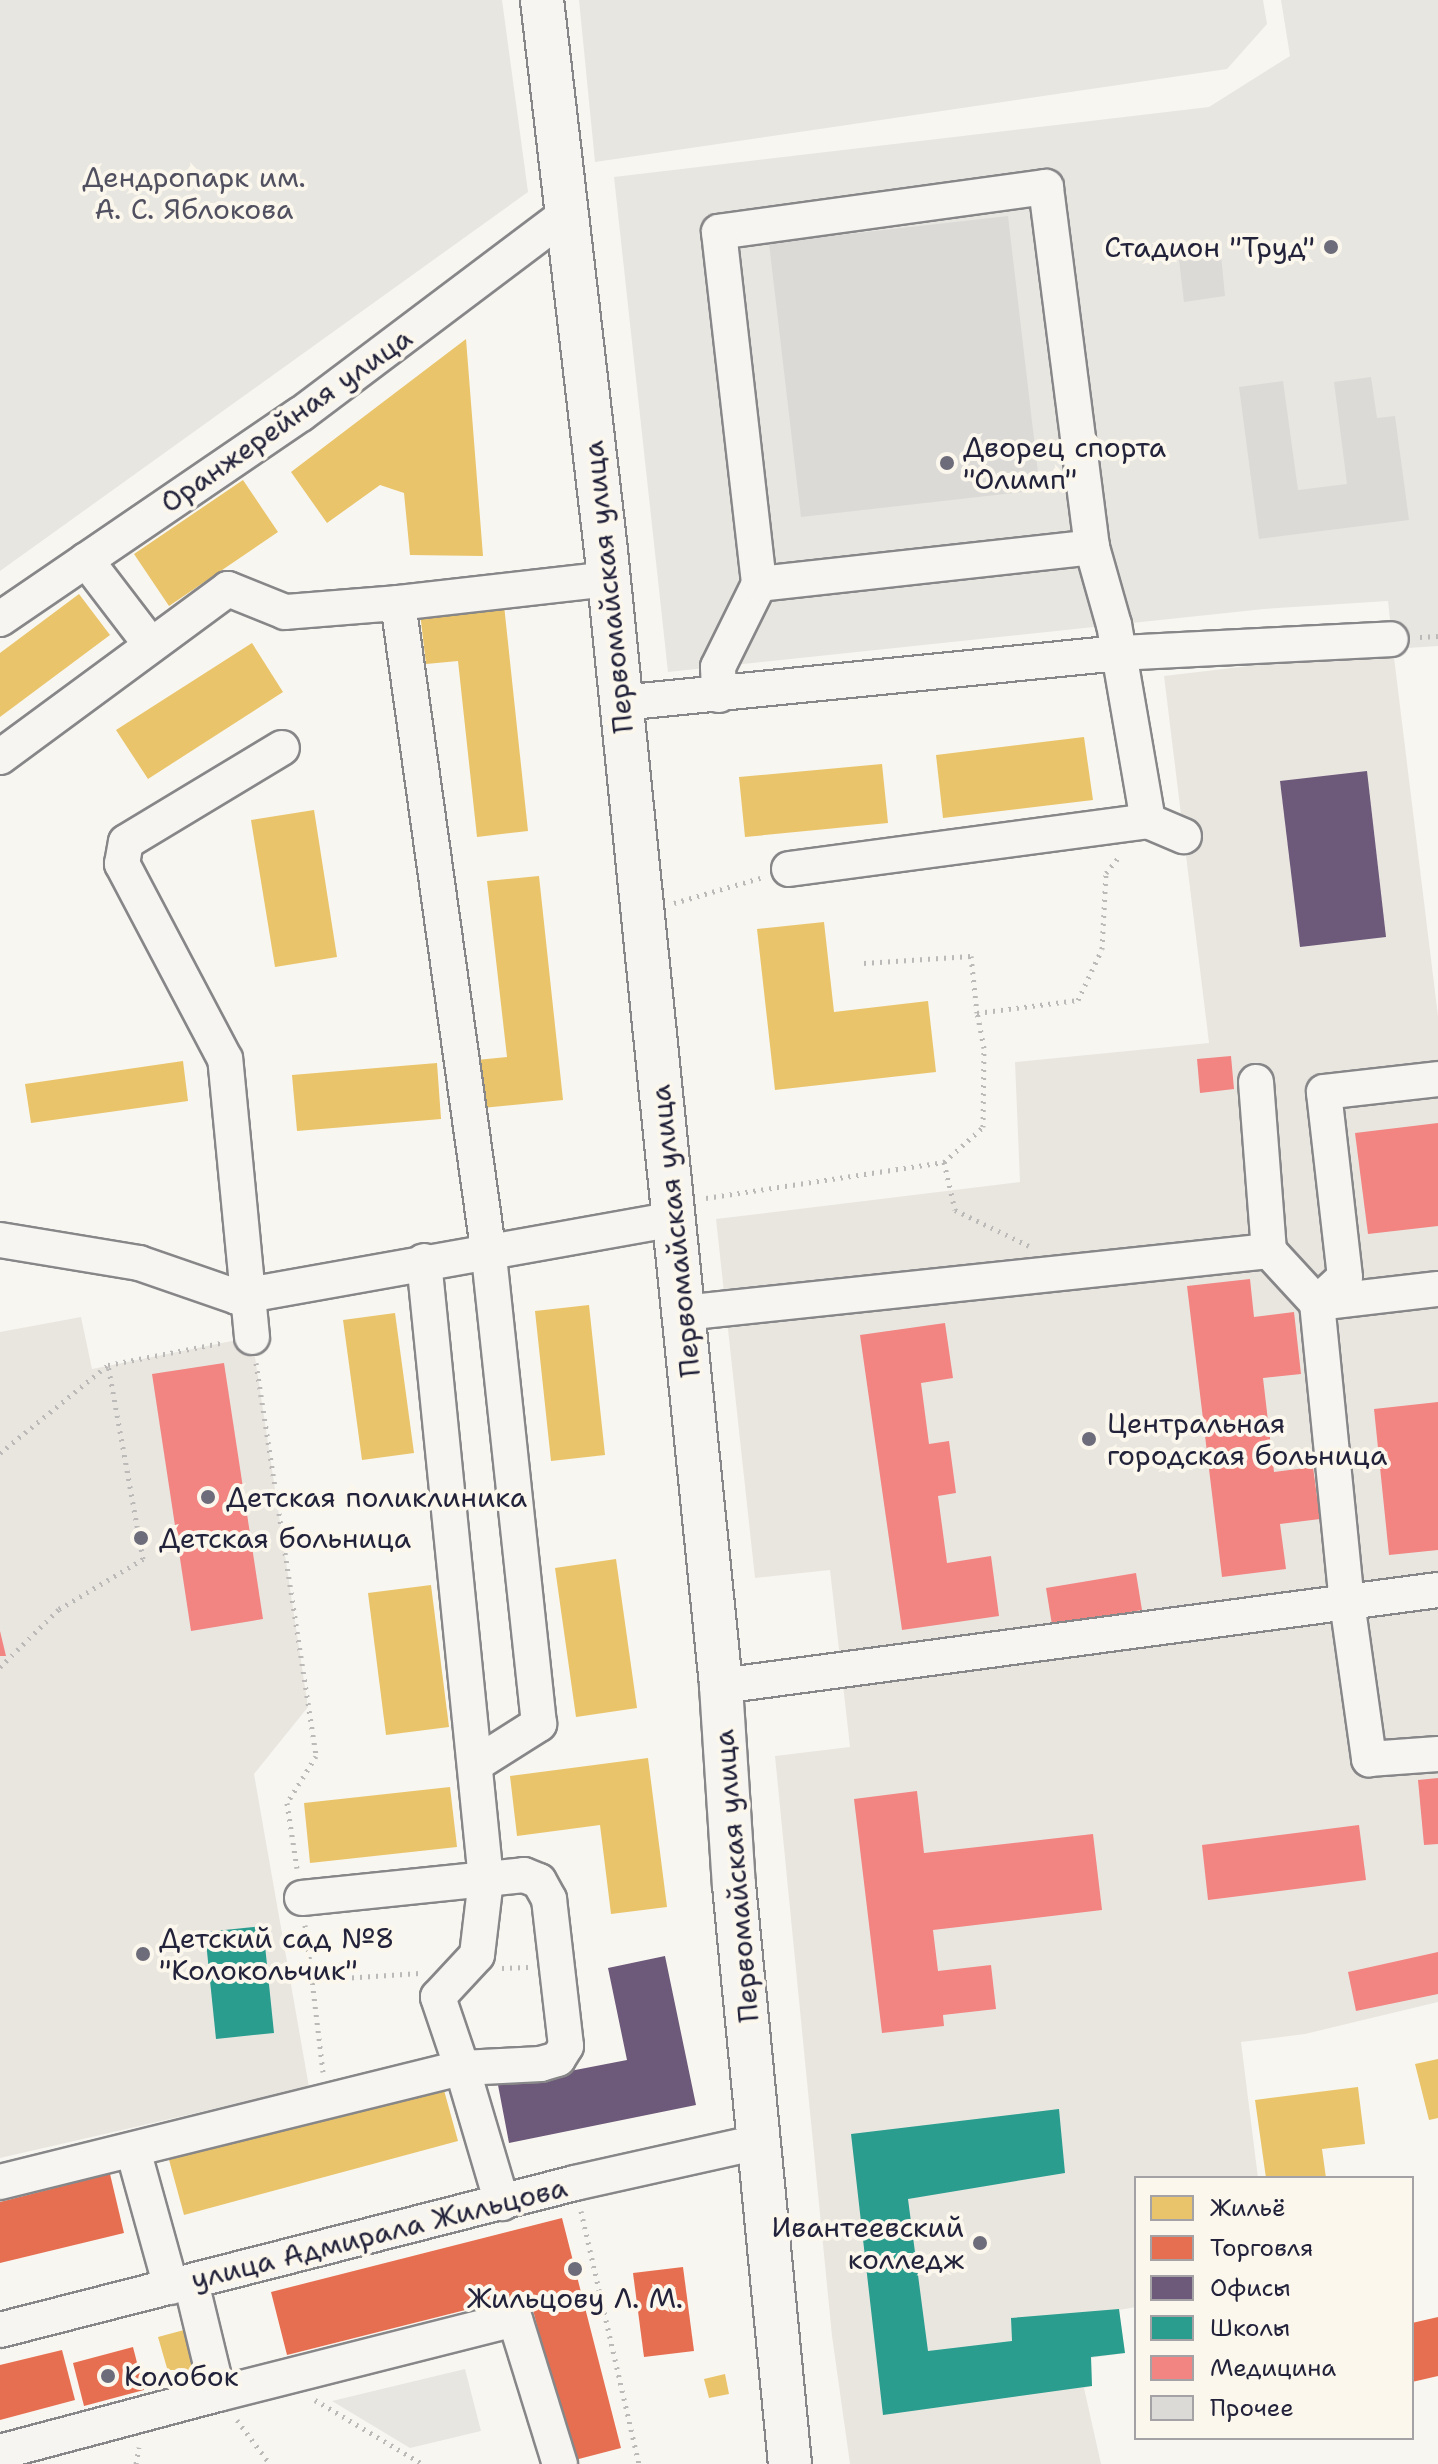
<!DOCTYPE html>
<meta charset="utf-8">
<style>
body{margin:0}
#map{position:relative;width:1438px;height:2464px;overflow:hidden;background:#f8f6f0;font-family:"Shantell Sans",sans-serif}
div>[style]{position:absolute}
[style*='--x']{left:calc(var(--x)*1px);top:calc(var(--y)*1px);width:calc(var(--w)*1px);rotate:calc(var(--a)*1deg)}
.built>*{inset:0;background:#e9e6e0}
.green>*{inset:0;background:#e8e6e0}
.homes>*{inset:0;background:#e9c46a}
.shops>*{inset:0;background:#e76f51}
.offices>*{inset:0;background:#6d597a}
.schools>*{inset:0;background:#2a9d8f}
.health>*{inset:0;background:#f28482}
.building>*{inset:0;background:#dbdad7}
.path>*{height:5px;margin-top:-2.5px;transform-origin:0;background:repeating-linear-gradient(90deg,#bcbab9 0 2px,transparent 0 8px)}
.roads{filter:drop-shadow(2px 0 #878688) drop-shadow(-2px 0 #878688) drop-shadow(0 2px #878688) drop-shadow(0 -2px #878688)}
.minor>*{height:34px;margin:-17px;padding:0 17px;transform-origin:17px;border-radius:17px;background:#f6f5f1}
.major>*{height:42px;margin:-21px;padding:0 21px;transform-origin:21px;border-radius:21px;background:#f6f5f1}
.dots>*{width:22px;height:22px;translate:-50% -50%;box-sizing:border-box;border:4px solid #fbf7ec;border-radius:50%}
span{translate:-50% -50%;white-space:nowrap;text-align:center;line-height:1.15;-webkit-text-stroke:8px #fbf7ec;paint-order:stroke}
.park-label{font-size:28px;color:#505061}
.poi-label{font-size:28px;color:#22223b}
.right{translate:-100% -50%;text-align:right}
.left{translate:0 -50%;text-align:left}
.street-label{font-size:28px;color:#22223b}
.legend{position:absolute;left:1134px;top:2176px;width:280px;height:264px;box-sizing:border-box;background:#fbf7ec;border:2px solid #a4a2a5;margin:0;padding:10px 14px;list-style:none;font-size:24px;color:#22223b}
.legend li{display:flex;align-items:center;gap:16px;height:40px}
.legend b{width:40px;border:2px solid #a4a2a5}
</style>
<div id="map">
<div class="built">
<i style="clip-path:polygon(1393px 649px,1438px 1016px,1438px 2002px,1305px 2034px,1241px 2042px,1258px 2178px,1136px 2178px,1136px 2307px,1119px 2310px,1125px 2353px,1091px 2358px,1092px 2386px,1084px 2388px,1101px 2464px,850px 2464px,832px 2336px,775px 1756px,850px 1747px,830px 1570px,755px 1578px,716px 1219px,1020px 1182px,1015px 1062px,1209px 1043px,1164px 676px)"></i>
<i style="clip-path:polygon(81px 1317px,92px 1369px,252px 1337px,308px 1707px,254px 1774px,309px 2087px,0 2158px,0 1332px)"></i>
</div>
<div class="green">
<i style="clip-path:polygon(0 0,502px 0,528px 192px,0 571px)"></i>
<i style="clip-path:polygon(579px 0,1263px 0,1267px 24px,1227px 69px,595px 162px)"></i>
<i style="clip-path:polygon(1281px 0,1438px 0,1438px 646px,1393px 649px,1388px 601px,1264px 609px,668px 672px,614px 177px,1209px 107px,1290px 56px)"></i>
<i style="clip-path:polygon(465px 2369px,481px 2431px,410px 2448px,332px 2401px)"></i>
</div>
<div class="homes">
<i style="clip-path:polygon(466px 339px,483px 556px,410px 555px,404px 493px,380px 485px,327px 523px,291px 472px)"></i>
<i style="clip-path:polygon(243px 480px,278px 532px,169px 606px,134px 554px)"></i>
<i style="clip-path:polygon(79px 594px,110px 635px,0 717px,0 653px)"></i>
<i style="clip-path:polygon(504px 605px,528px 831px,477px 837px,458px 661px,426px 664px,420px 613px)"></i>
<i style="clip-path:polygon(252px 643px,283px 692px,148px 779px,116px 730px)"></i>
<i style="clip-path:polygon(1084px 737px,1093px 800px,943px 818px,936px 755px)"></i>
<i style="clip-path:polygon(882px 764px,888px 823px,745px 837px,739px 777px)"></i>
<i style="clip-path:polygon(314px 810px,337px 957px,275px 967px,251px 820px)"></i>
<i style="clip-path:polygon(539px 876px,563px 1100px,482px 1108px,477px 1060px,507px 1057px,487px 881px)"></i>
<i style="clip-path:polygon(824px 922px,834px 1012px,928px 1001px,936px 1072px,775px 1090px,757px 929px)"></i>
<i style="clip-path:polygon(183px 1061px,188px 1101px,31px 1123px,25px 1084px)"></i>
<i style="clip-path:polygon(437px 1063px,441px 1119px,297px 1131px,292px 1075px)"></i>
<i style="clip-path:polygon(589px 1305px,605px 1455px,551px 1461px,535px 1311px)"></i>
<i style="clip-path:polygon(395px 1313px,414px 1453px,362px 1460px,343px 1320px)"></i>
<i style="clip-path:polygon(616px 1559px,637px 1708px,576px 1717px,555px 1568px)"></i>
<i style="clip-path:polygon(431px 1585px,449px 1727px,386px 1735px,368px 1593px)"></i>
<i style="clip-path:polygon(648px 1758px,667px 1907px,611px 1914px,600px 1825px,517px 1836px,510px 1776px)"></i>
<i style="clip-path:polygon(450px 1787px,457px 1847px,310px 1863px,304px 1803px)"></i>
<i style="clip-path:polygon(1438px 2059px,1438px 2118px,1429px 2120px,1415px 2064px)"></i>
<i style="clip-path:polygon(442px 2083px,458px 2141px,184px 2215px,168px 2156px)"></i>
<i style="clip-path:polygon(1358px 2087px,1365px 2144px,1322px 2149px,1326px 2178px,1266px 2178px,1255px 2100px)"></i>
<i style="clip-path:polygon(184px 2330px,194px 2369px,169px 2375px,158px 2337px)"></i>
<i style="clip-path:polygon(725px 2374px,729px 2394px,709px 2398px,704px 2379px)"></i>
</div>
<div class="shops">
<i style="clip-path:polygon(110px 2174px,124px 2233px,0 2263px,0 2202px)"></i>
<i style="clip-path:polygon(562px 2218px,621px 2448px,571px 2461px,529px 2294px,287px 2355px,271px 2292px)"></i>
<i style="clip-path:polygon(683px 2267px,694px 2351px,644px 2357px,633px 2273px)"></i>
<i style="clip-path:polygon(1438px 2317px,1438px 2376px,1412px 2382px,1412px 2323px)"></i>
<i style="clip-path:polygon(133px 2347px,144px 2390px,84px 2406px,73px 2363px)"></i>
<i style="clip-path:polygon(62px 2350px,75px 2400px,0 2420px,0 2365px)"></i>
</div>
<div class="offices">
<i style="clip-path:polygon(1367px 771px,1386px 937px,1300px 947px,1280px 781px)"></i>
<i style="clip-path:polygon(665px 1956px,696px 2105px,509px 2143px,498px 2085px,627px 2060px,608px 1968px)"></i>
</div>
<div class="schools">
<i style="clip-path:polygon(263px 1926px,274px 2033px,216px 2039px,205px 1932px)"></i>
<i style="clip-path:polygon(1059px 2109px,1065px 2173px,908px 2199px,928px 2351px,1012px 2341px,1011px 2318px,1119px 2309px,1125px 2353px,1091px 2357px,1092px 2386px,883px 2415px,851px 2134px)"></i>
</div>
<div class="health">
<i style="clip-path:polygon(1231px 1056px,1234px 1089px,1200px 1093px,1197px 1059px)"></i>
<i style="clip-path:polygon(1438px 1123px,1438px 1226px,1368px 1234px,1355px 1133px)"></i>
<i style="clip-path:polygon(1250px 1279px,1254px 1317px,1294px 1312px,1301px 1374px,1263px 1378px,1274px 1472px,1313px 1467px,1320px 1519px,1280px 1524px,1286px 1569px,1222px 1577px,1187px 1286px)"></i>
<i style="clip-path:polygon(945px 1323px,953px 1378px,921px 1383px,929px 1444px,949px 1441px,956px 1493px,938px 1496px,947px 1563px,991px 1556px,999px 1616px,902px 1630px,860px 1335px)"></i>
<i style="clip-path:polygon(224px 1363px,263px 1619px,191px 1631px,152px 1374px)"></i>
<i style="clip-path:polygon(1438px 1402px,1438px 1550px,1389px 1555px,1374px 1409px)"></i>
<i style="clip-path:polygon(1136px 1573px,1142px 1610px,1052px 1625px,1046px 1588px)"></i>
<i style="clip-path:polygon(0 1631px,6px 1656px,0 1656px)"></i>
<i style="clip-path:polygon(1438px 1778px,1438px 1844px,1424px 1845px,1418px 1780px)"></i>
<i style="clip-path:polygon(917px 1791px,924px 1853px,1093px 1834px,1102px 1910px,933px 1930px,938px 1971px,991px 1965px,996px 2009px,943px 2015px,944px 2026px,882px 2033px,854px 1799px)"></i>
<i style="clip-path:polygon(1359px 1825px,1366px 1880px,1208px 1900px,1202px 1845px)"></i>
<i style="clip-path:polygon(1438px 1952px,1438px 1994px,1356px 2011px,1348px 1972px)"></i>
</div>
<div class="building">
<i style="clip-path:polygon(1008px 216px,1040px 490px,801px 517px,769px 243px)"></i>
<i style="clip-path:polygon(1221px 255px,1225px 296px,1184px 302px,1179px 260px)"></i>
<i style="clip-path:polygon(1371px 377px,1377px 418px,1395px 416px,1409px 520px,1259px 539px,1239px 387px,1283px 381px,1298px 490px,1347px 484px,1334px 382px)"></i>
</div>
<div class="path">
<i style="--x:1420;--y:637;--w:18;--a:-3"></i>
<i style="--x:674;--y:903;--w:90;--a:-16.2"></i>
<i style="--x:864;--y:963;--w:107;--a:-3.7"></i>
<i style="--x:971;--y:956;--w:57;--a:84"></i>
<i style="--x:944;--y:1162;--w:49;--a:77.1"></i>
<i style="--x:955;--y:1210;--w:82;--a:25.9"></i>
<i style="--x:706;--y:1198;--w:241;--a:-8.6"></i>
<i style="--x:944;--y:1162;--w:52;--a:-41.9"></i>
<i style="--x:983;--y:1127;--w:79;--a:-89.3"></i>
<i style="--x:984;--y:1048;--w:36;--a:-101"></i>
<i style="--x:977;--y:1013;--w:102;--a:-7.3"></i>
<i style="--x:1078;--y:1000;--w:56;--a:-64.8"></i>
<i style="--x:1102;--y:949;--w:76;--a:-87"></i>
<i style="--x:1106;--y:873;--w:21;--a:-51"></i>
<i style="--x:256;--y:1363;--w:398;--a:81.3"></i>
<i style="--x:316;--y:1756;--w:55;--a:121.7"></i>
<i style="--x:287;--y:1803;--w:66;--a:81.3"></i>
<i style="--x:0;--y:1453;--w:139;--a:-39.2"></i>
<i style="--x:108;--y:1365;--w:119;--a:-11.1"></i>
<i style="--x:0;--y:1667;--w:83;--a:-44.5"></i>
<i style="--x:59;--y:1609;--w:98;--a:-30.8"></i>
<i style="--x:143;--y:1559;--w:197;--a:-100.2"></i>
<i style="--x:305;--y:1925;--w:55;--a:82.7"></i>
<i style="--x:502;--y:1968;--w:26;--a:-2"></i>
<i style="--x:323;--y:2072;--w:93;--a:-96.8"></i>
<i style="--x:312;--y:1980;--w:108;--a:-3.7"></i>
<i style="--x:581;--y:2211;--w:260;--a:77.1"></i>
<i style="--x:315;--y:2400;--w:126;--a:30.7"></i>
<i style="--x:237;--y:2420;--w:55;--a:53.1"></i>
<i style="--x:136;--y:2464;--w:17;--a:-80"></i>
</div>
<div class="roads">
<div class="minor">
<i style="--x:86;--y:560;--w:107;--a:52.6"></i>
<i style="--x:0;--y:619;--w:364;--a:-34.3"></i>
<i style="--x:301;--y:414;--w:332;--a:-37"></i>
<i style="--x:719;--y:695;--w:28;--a:-92"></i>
<i style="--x:718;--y:667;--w:93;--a:-63.7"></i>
<i style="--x:759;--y:584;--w:335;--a:-6.3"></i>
<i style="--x:1092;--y:547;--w:363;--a:-97.3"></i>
<i style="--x:1046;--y:187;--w:330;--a:172.2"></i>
<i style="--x:719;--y:232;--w:354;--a:83.5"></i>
<i style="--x:621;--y:703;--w:501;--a:-5.73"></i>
<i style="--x:1119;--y:653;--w:272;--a:-2.9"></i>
<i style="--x:0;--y:757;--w:283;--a:-36.4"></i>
<i style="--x:228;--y:589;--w:61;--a:22"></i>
<i style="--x:285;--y:612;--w:113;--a:-4.6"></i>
<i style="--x:1148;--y:821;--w:39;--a:23"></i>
<i style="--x:789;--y:869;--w:362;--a:-7.6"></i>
<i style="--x:1148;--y:821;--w:199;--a:-99.8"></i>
<i style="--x:1114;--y:625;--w:81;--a:-105.8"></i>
<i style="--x:1256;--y:1082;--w:169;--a:85.6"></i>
<i style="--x:1269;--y:1251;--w:71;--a:47.3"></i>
<i style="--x:1317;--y:1303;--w:301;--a:84.3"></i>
<i style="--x:1347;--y:1602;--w:159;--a:82"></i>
<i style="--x:1369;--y:1759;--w:69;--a:-4.1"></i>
<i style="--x:0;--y:1240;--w:141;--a:9.4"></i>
<i style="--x:139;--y:1263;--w:104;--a:19.1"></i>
<i style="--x:237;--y:1297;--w:443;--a:-10.1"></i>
<i style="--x:1317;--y:1303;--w:38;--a:-43"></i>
<i style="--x:1345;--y:1277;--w:186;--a:-96.5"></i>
<i style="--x:1324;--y:1092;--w:115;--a:-6.5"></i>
<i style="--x:1317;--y:1303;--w:122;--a:-6.6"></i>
<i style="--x:683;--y:1313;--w:589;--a:-6.04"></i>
<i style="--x:252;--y:1337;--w:279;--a:-95.5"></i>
<i style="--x:225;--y:1059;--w:221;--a:-117.8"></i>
<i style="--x:122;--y:864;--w:22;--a:-80"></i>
<i style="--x:126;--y:842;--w:182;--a:-31.1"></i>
<i style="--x:721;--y:1686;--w:723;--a:-7.63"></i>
<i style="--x:476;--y:1764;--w:75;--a:-32.4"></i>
<i style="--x:539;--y:1724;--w:471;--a:-96.1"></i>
<i style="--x:489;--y:1256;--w:659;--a:-97.93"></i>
<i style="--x:398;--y:603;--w:212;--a:-6.5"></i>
<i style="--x:302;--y:1898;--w:223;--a:-5.9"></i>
<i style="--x:524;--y:1875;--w:16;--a:22"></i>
<i style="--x:539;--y:1881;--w:21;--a:61"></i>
<i style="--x:549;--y:1899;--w:148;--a:83.4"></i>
<i style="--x:566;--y:2046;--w:15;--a:122"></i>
<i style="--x:558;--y:2059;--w:18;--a:164"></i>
<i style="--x:541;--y:2064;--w:79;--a:177.1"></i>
<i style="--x:462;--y:2068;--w:141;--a:73.5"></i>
<i style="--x:133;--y:2150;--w:142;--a:74.5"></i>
<i style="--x:0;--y:2182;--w:476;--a:-13.9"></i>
<i style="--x:462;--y:2068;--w:75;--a:-108.7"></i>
<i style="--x:438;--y:1997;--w:57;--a:-47.1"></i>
<i style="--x:477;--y:1955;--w:76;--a:-83.2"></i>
<i style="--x:486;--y:1880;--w:622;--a:-95.72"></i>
<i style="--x:191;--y:2282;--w:115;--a:76.4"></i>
<i style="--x:218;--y:2394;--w:306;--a:-14.2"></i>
<i style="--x:515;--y:2319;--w:152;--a:72.8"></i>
<i style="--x:0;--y:2330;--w:593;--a:-14.34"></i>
<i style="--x:575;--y:2183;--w:189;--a:-12.6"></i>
<i style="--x:0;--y:2452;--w:226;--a:-14.9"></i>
</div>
<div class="major">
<i style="--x:542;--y:0;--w:555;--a:83.37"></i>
<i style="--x:606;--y:551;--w:1141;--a:84.21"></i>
<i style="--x:721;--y:1686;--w:199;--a:86.3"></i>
<i style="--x:734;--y:1885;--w:582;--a:84.48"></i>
</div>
</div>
<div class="dots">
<i style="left:1331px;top:247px;background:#6d6c7a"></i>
<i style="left:947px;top:463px;background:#6d6c7a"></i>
<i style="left:1089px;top:1439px;background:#6d6c7a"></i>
<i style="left:208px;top:1497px;background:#6d6c7a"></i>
<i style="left:141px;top:1538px;background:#6d6c7a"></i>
<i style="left:143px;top:1954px;background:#6d6c7a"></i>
<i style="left:980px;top:2243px;background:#6d6c7a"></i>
<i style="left:575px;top:2269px;background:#6d6c7a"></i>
<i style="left:108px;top:2376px;background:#6d6c7a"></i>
</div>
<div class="park-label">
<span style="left:194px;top:193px">Дендропарк им.<br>А. С. Яблокова</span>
</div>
<div class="poi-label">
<span class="right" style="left:1315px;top:247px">Стадион "Труд"</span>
<span class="left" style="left:963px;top:463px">Дворец спорта<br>"Олимп"</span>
<span class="left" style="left:1107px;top:1439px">Центральная<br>городская больница</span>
<span class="left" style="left:226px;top:1497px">Детская поликлиника</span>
<span class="left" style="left:159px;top:1538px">Детская больница</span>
<span class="left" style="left:159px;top:1954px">Детский сад №8<br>"Колокольчик"</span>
<span class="right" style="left:964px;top:2243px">Ивантеевский<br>колледж</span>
<span style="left:575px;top:2298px">Жильцову Л. М.</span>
<span class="left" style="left:124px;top:2376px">Колобок</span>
</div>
<div class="street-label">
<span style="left:286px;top:420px;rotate:-35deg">Оранжерейная улица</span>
<span style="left:608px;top:587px;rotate:-96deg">Первомайская улица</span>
<span style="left:675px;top:1231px;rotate:-96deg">Первомайская улица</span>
<span style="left:736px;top:1876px;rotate:-95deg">Первомайская улица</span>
<span style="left:379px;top:2233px;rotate:-14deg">улица Адмирала Жильцова</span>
</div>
<ul class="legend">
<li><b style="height:22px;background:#e9c46a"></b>Жильё</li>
<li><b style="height:22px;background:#e76f51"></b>Торговля</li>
<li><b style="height:22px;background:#6d597a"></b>Офисы</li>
<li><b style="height:22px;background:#2a9d8f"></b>Школы</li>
<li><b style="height:22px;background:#f28482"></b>Медицина</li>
<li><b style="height:22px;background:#dbdad7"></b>Прочее</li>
</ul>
</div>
